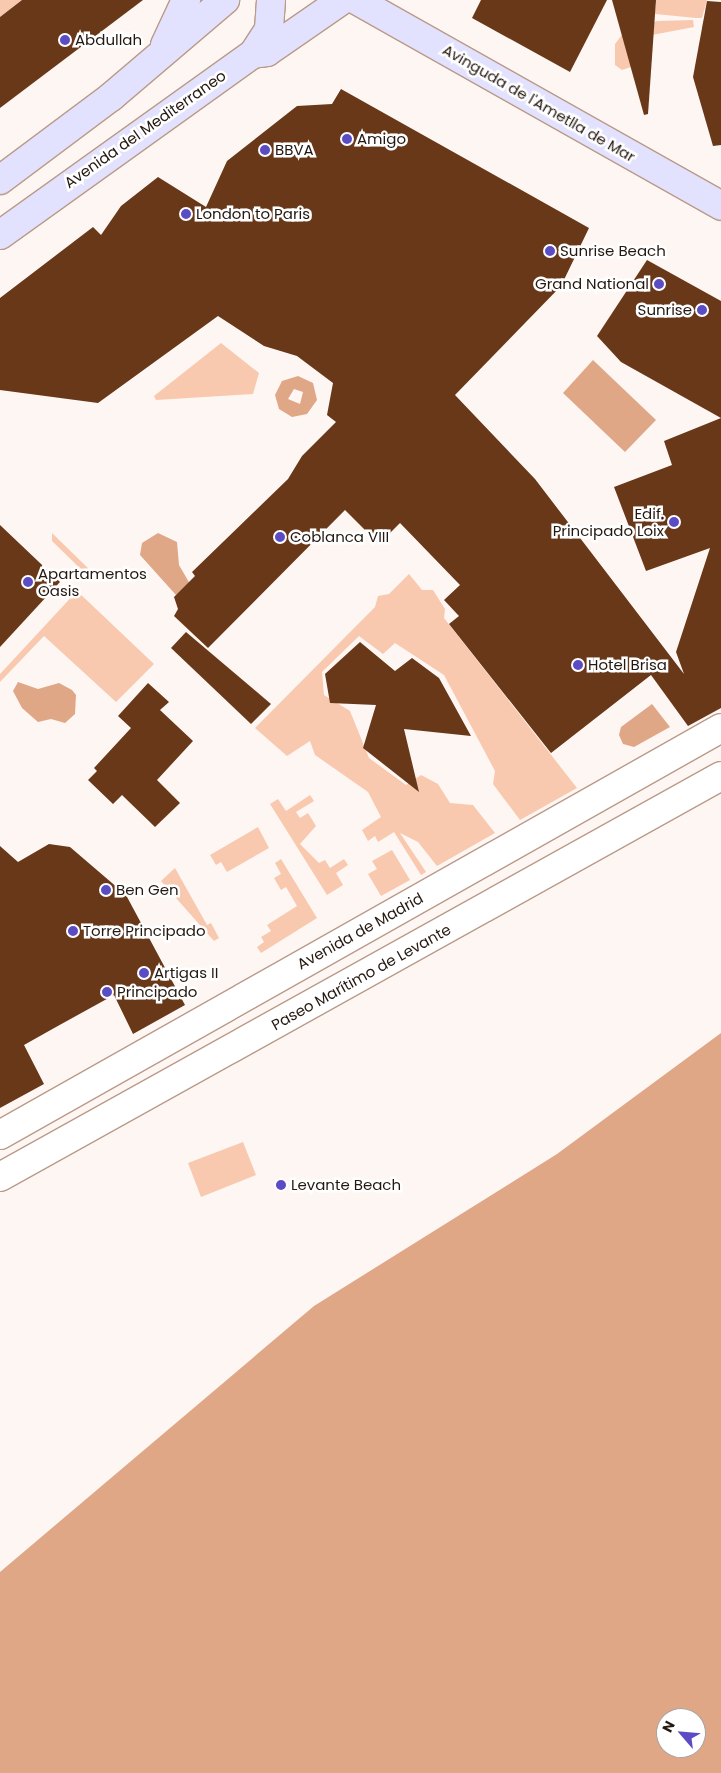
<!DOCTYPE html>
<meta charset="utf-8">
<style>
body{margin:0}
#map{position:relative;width:721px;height:1773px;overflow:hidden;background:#fdf6f2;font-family:Poppins,sans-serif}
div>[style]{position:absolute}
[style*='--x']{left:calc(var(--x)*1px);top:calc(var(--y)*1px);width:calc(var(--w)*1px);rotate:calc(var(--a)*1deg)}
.green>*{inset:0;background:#f9c9af}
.water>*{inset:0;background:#e0a787}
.building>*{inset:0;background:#683819}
.roads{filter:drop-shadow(1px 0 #ba9a88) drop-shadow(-1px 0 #ba9a88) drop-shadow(0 1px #ba9a88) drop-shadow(0 -1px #ba9a88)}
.street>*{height:28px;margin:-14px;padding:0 14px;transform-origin:14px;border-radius:14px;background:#fff}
.secondary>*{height:28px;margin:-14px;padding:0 14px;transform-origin:14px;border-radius:14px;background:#e3e2fe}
.dots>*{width:14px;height:14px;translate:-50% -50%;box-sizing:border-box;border:2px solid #fff;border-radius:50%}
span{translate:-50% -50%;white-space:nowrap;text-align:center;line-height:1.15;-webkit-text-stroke:5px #fff;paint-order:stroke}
.poi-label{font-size:15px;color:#241811}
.left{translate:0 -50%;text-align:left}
.right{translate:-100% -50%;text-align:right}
.street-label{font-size:15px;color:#241811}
.north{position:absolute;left:656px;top:1708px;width:50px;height:50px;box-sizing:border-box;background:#fff;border:1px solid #a7a3a0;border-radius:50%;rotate:297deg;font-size:14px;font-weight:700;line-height:20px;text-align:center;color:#241811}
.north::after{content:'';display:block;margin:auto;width:18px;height:22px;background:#5c4cc4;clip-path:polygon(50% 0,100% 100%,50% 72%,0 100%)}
</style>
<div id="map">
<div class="green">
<i style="clip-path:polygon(0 0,22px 0,0 17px)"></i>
<i style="clip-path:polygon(656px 0,707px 0,702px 18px,696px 18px,655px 14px)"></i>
<i style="clip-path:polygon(693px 20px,694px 27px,636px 38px,631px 67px,622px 70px,615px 65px,615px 44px,624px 32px,657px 21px)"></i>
<i style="clip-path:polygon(221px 343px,259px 373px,253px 394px,156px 400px,154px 396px)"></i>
<i style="clip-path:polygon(52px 533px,94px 574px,90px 578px,52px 541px)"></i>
<i style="clip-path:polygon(409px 574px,422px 590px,433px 590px,445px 609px,444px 618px,577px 788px,520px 820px,493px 784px,495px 771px,444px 675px,395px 643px,383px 654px,359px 636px,322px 672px,324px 695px,350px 711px,369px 758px,406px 785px,421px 775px,438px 784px,450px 803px,473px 805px,495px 833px,437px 866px,418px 842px,400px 833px,426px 872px,421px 875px,394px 832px,378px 842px,375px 836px,368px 841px,362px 830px,381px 817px,368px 792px,315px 755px,310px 741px,287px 756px,255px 728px,375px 607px,378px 596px,389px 594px)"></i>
<i style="clip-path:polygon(77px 591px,154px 664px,116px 702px,44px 636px,0 682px,0 674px)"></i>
<i style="clip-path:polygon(310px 795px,314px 801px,296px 812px,300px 818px,308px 813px,316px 826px,300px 844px,319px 863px,325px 860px,330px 868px,344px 859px,348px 865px,336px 873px,343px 885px,327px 895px,270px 804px,278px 799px,286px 811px)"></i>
<i style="clip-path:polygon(258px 827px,269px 848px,227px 872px,221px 862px,216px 865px,210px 855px)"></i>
<i style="clip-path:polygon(392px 850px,410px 880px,381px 896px,368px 874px,377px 869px,372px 861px)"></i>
<i style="clip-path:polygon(281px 859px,317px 918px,261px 953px,257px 947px,264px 942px,261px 937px,271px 931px,267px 925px,297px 906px,286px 887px,281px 890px,274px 878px,281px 874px,275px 863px)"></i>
<i style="clip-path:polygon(175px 868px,207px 925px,211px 923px,219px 938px,214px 941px,161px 881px)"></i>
<i style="clip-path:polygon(243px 1142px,256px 1175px,201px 1197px,188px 1163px)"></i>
</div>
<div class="water">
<i style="clip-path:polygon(593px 360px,656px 420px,625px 452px,563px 393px)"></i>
<i style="clip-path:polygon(evenodd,298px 376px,313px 383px,317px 400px,307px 414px,292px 417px,279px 409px,275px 395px,282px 381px,298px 376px,294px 389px,303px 392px,300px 404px,288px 399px,294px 389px)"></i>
<i style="clip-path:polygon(158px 533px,177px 542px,179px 565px,190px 584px,176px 595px,140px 555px,142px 543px)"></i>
<i style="clip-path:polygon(18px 682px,38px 689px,59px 683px,72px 690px,76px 695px,75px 714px,65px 723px,51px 719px,38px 722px,22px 708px,13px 691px)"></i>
<i style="clip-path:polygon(652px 704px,670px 727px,634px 747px,623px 744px,619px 735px,621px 727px)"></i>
<i style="clip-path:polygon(evenodd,721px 1033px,721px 1773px,0 1773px,0 1572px,314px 1306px,557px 1154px,721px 1033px,666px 1718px,696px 1718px,696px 1748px,666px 1748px,666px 1718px)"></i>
</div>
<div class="building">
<i style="clip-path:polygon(22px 0,143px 0,0 108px,0 17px)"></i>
<i style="clip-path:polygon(481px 0,607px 0,570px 72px,472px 18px)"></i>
<i style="clip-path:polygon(612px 0,656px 0,648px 114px,644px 115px)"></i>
<i style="clip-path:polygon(707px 1px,721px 2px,721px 145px,713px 146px,693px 77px)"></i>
<i style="clip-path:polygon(341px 89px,589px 228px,561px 286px,455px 395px,535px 479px,684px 674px,676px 652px,710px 548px,646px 571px,614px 487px,672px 465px,664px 441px,721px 418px,721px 708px,688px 726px,651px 675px,551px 753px,449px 624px,459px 616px,444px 600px,460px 585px,400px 523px,379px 544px,345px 510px,208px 648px,174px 616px,178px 609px,174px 597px,195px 576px,192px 572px,288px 479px,302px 456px,336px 422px,327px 415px,333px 383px,297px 356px,264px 346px,218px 316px,98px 403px,0 390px,0 298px,93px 227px,101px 235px,121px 206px,158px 177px,206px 207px,227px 161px,297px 106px,332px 104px)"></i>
<i style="clip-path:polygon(647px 260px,721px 301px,721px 418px,621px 362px,597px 336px)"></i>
<i style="clip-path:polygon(0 525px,60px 582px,0 647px)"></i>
<i style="clip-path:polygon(186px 632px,271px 704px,251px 724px,171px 648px)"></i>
<i style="clip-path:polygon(360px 642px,395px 671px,412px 658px,439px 678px,471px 736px,404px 729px,419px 792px,363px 748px,376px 705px,330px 703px,325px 674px)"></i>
<i style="clip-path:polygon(148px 683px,169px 702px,160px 710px,193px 741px,157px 780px,180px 803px,155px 827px,122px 795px,113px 804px,88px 780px,97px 771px,94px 768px,131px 728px,118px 716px)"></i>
<i style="clip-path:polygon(49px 844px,70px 847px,126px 895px,185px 1005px,133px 1034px,114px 995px,56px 1027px,24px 1045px,44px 1084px,0 1108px,0 846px,18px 862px)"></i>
</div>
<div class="roads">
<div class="street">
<i style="--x:0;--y:1135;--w:828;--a:-29.44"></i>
<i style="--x:0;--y:1177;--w:825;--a:-29.08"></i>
</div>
<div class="secondary">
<i style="--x:356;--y:0;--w:419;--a:29.4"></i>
<i style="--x:165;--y:45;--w:50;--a:-65"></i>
<i style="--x:253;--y:54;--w:14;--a:-8"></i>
<i style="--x:267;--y:52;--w:91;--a:-34.7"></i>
<i style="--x:0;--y:180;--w:139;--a:-36.8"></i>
<i style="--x:111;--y:97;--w:150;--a:-40.4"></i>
<i style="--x:0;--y:235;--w:311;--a:-35.6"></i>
<i style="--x:253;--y:54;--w:30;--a:-57"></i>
<i style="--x:269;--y:29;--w:29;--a:-86"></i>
</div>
</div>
<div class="dots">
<i style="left:65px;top:40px;background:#5c4cc4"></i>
<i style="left:347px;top:139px;background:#5c4cc4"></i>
<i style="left:265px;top:150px;background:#5c4cc4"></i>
<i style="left:186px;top:214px;background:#5c4cc4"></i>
<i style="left:550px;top:251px;background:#5c4cc4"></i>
<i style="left:659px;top:284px;background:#5c4cc4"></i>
<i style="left:702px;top:310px;background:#5c4cc4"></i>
<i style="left:674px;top:522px;background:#5c4cc4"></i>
<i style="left:280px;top:537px;background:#5c4cc4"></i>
<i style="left:28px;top:582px;background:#5c4cc4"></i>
<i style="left:578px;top:665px;background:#5c4cc4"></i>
<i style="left:106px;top:890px;background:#5c4cc4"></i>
<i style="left:73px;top:931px;background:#5c4cc4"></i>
<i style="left:144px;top:973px;background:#5c4cc4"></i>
<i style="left:107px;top:992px;background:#5c4cc4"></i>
<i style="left:281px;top:1185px;background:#5c4cc4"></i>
</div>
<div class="poi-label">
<span class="left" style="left:75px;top:40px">Abdullah</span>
<span class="left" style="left:357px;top:139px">Amigo</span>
<span class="left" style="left:275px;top:150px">BBVA</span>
<span class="left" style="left:196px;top:214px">London to Paris</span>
<span class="left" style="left:560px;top:251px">Sunrise Beach</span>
<span class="right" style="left:649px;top:284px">Grand National</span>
<span class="right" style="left:692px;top:310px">Sunrise</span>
<span class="right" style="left:664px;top:522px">Edif.<br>Principado Loix</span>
<span class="left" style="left:290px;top:537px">Coblanca VIII</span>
<span class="left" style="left:38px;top:582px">Apartamentos<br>Oasis</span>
<span class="left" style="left:588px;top:665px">Hotel Brisa</span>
<span class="left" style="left:116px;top:890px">Ben Gen</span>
<span class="left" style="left:83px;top:931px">Torre Principado</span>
<span class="left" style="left:154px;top:973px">Artigas II</span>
<span class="left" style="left:117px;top:992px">Principado</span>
<span class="left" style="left:291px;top:1185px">Levante Beach</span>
</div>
<div class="street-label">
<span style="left:539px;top:103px;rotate:30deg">Avinguda de l'Ametlla de Mar</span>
<span style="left:145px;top:129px;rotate:-35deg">Avenida del Mediterraneo</span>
<span style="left:360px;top:931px;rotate:-29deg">Avenida de Madrid</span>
<span style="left:361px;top:977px;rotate:-29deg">Paseo Marítimo de Levante</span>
</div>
<div class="north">N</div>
</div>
